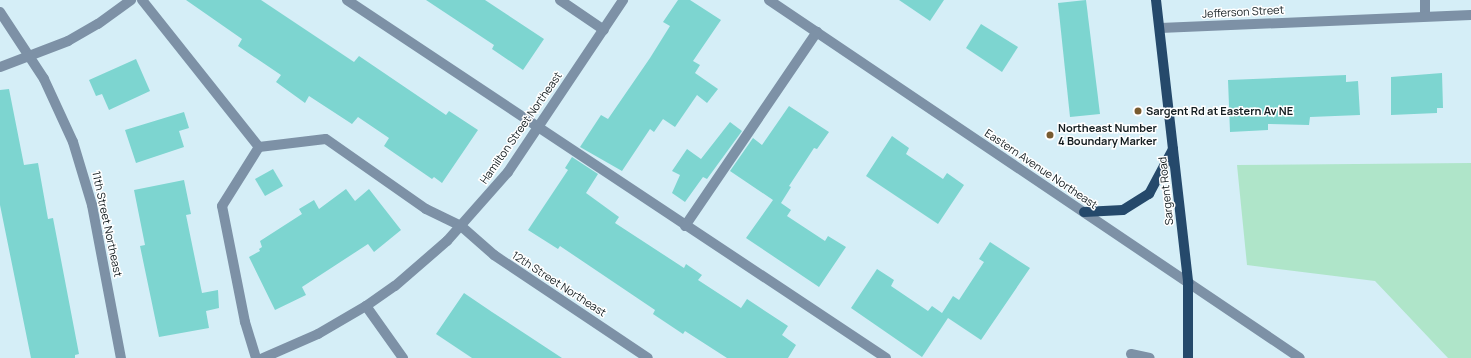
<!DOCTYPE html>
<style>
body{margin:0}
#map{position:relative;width:1471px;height:358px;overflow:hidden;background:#d5eef7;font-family:Manrope,sans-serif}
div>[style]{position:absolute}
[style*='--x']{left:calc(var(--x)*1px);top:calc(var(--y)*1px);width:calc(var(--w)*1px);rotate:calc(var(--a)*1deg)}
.green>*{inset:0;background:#afe5c9}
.building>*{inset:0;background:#7dd5d0}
.minor>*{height:10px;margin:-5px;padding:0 5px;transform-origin:5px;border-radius:5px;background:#7d91a6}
.major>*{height:10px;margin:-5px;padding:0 5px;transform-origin:5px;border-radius:5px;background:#25496b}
.dots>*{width:11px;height:11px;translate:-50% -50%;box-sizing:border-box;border:2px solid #fff;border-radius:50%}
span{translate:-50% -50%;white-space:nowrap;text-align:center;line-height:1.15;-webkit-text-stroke:3px #fff;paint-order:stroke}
.street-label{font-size:11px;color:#131d20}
.poi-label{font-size:11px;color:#131d20;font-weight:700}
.left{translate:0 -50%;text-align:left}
</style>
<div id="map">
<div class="green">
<i style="clip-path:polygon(1471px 163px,1471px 358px,1448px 358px,1375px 281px,1247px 265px,1237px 165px)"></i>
</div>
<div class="building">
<i style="clip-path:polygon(186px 0,261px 0,354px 62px,359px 56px,446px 115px,449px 111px,478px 130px,442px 183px,434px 177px,432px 179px,384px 146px,389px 138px,358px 117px,352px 124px,309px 96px,305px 103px,276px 82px,281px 75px,238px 46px,242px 39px)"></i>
<i style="clip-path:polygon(426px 0,485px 0,544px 39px,523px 70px,492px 49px,494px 45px)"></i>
<i style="clip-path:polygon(678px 0,690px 0,721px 20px,693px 61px,700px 65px,695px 73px,718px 89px,707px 103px,697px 95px,675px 127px,663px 119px,654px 132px,650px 129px,622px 171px,580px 147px,601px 115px,608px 119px,650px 58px,670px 26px,663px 22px)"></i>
<i style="clip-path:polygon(899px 0,944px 0,930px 21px)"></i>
<i style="clip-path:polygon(1086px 0,1100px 114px,1070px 117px,1058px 3px)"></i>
<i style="clip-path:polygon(981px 24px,1018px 47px,1002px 72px,966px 48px)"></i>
<i style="clip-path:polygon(136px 59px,150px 91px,109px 110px,102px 94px,96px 96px,89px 80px)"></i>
<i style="clip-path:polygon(1442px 73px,1443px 108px,1437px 108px,1437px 113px,1391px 115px,1391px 77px)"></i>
<i style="clip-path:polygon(1346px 75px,1346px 82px,1358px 81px,1360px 115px,1310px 117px,1309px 125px,1268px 124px,1268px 130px,1230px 132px,1228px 80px)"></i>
<i style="clip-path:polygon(9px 89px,24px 165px,38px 163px,48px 219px,53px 218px,79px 354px,75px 355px,75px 358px,31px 358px,0 205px,0 90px)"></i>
<i style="clip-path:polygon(789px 106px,829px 132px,817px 149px,814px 148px,789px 186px,791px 187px,781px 203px,791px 210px,787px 216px,825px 241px,828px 236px,846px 247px,819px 287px,746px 238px,773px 200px,730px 171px,753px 138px,762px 145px)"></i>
<i style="clip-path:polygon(184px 112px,189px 128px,179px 131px,184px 147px,136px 163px,125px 130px)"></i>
<i style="clip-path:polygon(730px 122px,742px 131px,707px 179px,703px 177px,685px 202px,672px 193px,680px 175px,672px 171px,687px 149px,701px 159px)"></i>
<i style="clip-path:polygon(892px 136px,909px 148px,906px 154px,943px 179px,947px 173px,964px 185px,938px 224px,866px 176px)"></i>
<i style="clip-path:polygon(572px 157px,598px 174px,586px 193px,619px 217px,615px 223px,684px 268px,686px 264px,702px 275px,698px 280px,741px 308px,747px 299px,788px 326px,782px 335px,796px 345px,788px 358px,727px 358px,685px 331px,683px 334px,653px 314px,655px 310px,560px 246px,558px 249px,528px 230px,568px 170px,565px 168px)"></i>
<i style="clip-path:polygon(273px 169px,283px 186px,265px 196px,255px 179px)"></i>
<i style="clip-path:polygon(184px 180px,191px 214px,186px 215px,202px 293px,218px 290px,219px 308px,206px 311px,209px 328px,159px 337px,140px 246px,145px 245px,134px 190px)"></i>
<i style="clip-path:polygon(346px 189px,355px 201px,369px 189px,401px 230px,374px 252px,368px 244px,302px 287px,306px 295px,275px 310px,249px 257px,260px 251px,259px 249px,262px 247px,260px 241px,302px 214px,299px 209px,314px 200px,319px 209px)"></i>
<i style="clip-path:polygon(990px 242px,1030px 268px,981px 340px,948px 318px,922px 357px,851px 308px,877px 269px,894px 280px,891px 286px,928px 311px,932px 306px,942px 313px,953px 296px,959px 300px,984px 262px,979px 259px)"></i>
<i style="clip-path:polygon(464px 293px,492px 312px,562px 358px,472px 358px,436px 334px)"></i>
</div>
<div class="minor">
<i style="--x:142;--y:0;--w:188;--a:51.5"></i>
<i style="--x:347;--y:0;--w:647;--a:33.59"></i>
<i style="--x:560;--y:0;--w:53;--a:34.3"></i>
<i style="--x:769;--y:0;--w:640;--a:33.99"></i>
<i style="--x:1425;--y:0;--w:16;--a:90"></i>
<i style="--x:0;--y:12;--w:80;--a:56.7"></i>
<i style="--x:44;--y:79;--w:69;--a:65.3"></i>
<i style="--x:73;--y:142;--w:66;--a:73.2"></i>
<i style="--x:92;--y:205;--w:156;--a:79.3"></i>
<i style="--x:1160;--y:28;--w:311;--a:-2.4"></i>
<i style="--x:0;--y:67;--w:73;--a:-20.9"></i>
<i style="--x:68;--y:41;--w:34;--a:-30"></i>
<i style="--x:98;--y:24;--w:41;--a:-36"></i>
<i style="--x:685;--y:226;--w:235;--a:-55.8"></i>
<i style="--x:366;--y:306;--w:64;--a:54.6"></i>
<i style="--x:1131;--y:354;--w:19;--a:12"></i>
<i style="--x:256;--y:358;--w:38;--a:-107"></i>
<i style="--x:245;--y:322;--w:118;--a:-101.2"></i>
<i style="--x:222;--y:206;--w:70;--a:-57.9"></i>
<i style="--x:259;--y:147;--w:67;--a:-6.8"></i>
<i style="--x:326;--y:139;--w:122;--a:35"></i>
<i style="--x:426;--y:209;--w:39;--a:26"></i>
<i style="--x:461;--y:226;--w:44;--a:41.3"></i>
<i style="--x:494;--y:255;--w:185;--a:33.8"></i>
<i style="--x:263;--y:358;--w:60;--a:-23.6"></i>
<i style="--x:318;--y:334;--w:56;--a:-30.3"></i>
<i style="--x:366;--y:306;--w:35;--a:-35"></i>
<i style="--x:395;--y:286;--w:69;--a:-40.9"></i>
<i style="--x:447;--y:241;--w:92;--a:-48.5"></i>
<i style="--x:508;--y:172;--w:207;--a:-56.2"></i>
</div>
<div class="major">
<i style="--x:1156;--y:0;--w:285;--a:83.5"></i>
<i style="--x:1188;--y:283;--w:75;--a:90"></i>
<i style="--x:1084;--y:212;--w:39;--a:-3"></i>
<i style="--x:1123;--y:210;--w:31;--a:-32"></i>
<i style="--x:1149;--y:194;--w:51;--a:-61.9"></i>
</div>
<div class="dots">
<i style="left:1138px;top:111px;background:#795b30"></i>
<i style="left:1050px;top:135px;background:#795b30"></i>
</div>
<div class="street-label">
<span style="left:1243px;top:12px;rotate:-3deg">Jefferson Street</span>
<span style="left:521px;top:128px;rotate:-55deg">Hamilton Street Northeast</span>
<span style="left:1041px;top:169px;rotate:34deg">Eastern Avenue Northeast</span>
<span style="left:1166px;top:191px;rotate:-96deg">Sargent Road</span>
<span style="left:107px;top:224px;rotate:78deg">11th Street Northeast</span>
<span style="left:559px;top:284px;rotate:33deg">12th Street Northeast</span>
</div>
<div class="poi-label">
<span class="left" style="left:1146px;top:111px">Sargent Rd at Eastern Av NE</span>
<span class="left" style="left:1058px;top:135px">Northeast Number<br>4 Boundary Marker</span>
</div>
</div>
